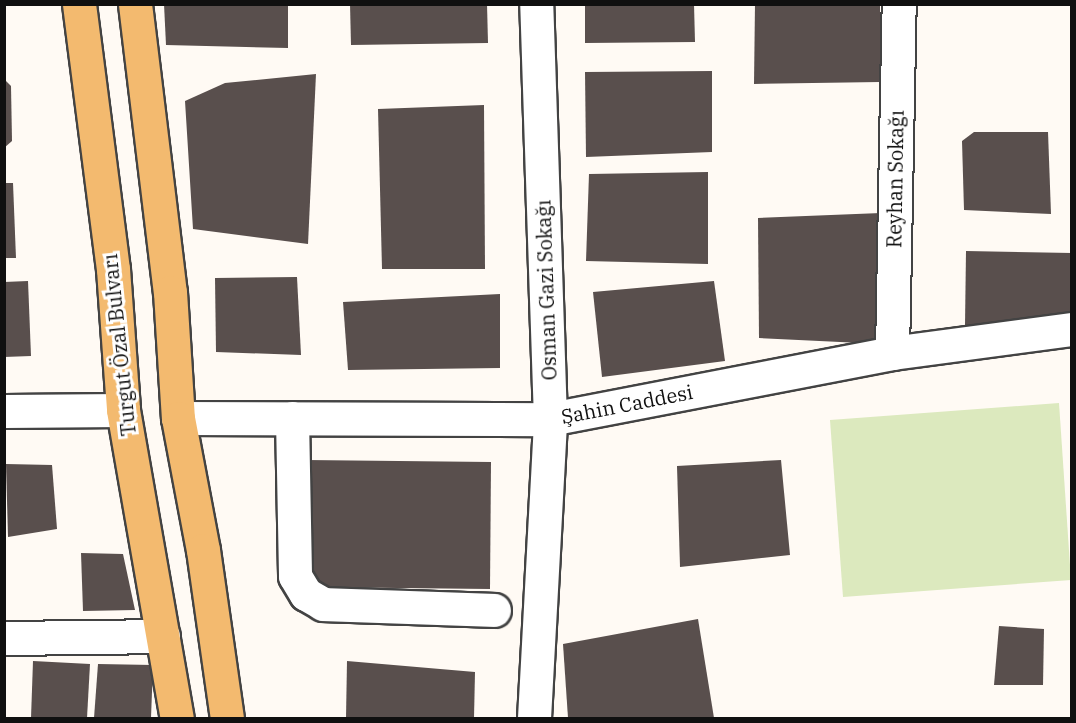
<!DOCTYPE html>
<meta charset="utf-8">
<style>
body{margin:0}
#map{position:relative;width:1076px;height:723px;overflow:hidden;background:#fffaf4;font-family:"IBM Plex Serif",serif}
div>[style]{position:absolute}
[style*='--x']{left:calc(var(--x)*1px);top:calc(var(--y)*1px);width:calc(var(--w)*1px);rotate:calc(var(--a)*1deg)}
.green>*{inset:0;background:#dce9be}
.building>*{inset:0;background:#594f4d}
.roads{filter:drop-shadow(2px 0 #434343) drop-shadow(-2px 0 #434343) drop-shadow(0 2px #434343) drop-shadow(0 -2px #434343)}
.minor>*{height:33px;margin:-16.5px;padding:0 16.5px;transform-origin:16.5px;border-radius:16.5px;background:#fff}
.major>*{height:33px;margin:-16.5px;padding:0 16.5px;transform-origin:16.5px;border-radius:16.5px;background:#f3ba6f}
span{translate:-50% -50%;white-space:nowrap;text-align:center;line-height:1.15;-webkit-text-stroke:6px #fff;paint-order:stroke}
.street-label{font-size:20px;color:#101010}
.frame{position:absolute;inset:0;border:6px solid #101010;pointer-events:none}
</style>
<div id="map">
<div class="green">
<i style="clip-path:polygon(1059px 403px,1071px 580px,843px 597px,830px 420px)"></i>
</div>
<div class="building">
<i style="clip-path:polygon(164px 4px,288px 4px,288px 48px,166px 45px)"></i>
<i style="clip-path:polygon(350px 4px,487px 4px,488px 43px,351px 45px)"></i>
<i style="clip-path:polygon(585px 4px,694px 4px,695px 42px,585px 43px)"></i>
<i style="clip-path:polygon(755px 4px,880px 4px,880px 82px,754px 84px)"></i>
<i style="clip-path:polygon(712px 71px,712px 152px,586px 157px,585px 72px)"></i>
<i style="clip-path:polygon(316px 74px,308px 244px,193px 229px,185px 101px,225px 83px)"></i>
<i style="clip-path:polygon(4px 79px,11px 86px,12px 141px,4px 148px)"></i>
<i style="clip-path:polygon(484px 105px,485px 269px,382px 269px,378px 109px)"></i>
<i style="clip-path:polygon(974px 132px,1048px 132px,1051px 214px,964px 210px,962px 141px)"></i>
<i style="clip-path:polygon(708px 172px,708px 264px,586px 261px,589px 174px)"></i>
<i style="clip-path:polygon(4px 183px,13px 183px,16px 258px,4px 258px)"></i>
<i style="clip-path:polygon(881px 213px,882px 344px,759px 338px,758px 218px)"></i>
<i style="clip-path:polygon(966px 251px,1072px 253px,1071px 329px,965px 326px)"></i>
<i style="clip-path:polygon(297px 277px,301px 355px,216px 352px,215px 278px)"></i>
<i style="clip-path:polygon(28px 281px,31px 356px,4px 357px,4px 282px)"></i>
<i style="clip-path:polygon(714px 281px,725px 361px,602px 377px,593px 292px)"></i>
<i style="clip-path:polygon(500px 294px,500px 368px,348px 370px,343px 302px)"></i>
<i style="clip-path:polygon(306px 460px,491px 462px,490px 589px,305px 587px)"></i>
<i style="clip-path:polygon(781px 460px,790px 555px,680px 567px,677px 466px)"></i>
<i style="clip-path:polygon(6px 464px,52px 465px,57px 529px,8px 537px)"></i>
<i style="clip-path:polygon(81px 553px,123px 554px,135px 610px,83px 611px)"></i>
<i style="clip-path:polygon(698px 619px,714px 718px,568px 718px,563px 644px)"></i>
<i style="clip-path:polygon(999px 626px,1044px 629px,1043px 685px,994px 685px)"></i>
<i style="clip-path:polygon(33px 661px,90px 664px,87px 718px,31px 718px)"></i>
<i style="clip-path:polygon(347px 661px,475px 672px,474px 718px,346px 718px)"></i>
<i style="clip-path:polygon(98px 664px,153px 665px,151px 718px,94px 718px)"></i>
</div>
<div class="roads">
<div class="minor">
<i style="--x:892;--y:353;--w:349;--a:-88.9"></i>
<i style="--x:4;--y:411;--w:119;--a:-0.5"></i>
<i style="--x:178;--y:418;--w:372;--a:0.2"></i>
<i style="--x:550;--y:419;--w:348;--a:-10.9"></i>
<i style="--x:892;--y:353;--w:182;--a:-7.6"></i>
<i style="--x:292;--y:418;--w:158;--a:88.9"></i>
<i style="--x:295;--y:576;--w:21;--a:59"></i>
<i style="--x:306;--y:594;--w:20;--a:30"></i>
<i style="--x:323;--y:604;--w:171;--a:2"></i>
<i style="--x:4;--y:638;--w:159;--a:-0.7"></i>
<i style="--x:534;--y:718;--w:299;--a:-86.9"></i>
<i style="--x:550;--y:419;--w:415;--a:-91.9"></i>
</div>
<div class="major">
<i style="--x:79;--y:4;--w:267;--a:82.7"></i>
<i style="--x:113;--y:269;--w:141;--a:85.9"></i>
<i style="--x:123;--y:410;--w:313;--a:80.1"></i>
<i style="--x:135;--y:4;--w:290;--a:83.1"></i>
<i style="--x:170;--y:292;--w:126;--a:86.4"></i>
<i style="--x:178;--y:418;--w:134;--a:79.3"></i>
<i style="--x:203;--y:550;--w:170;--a:81.9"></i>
</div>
</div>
<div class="street-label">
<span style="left:895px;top:179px;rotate:-89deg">Reyhan Sokağı</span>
<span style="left:546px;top:290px;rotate:-92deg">Osman Gazi Sokağı</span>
<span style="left:119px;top:345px;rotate:-96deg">Turgut Özal Bulvarı</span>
<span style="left:627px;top:404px;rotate:-11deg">Şahin Caddesi</span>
</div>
<div class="frame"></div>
</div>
